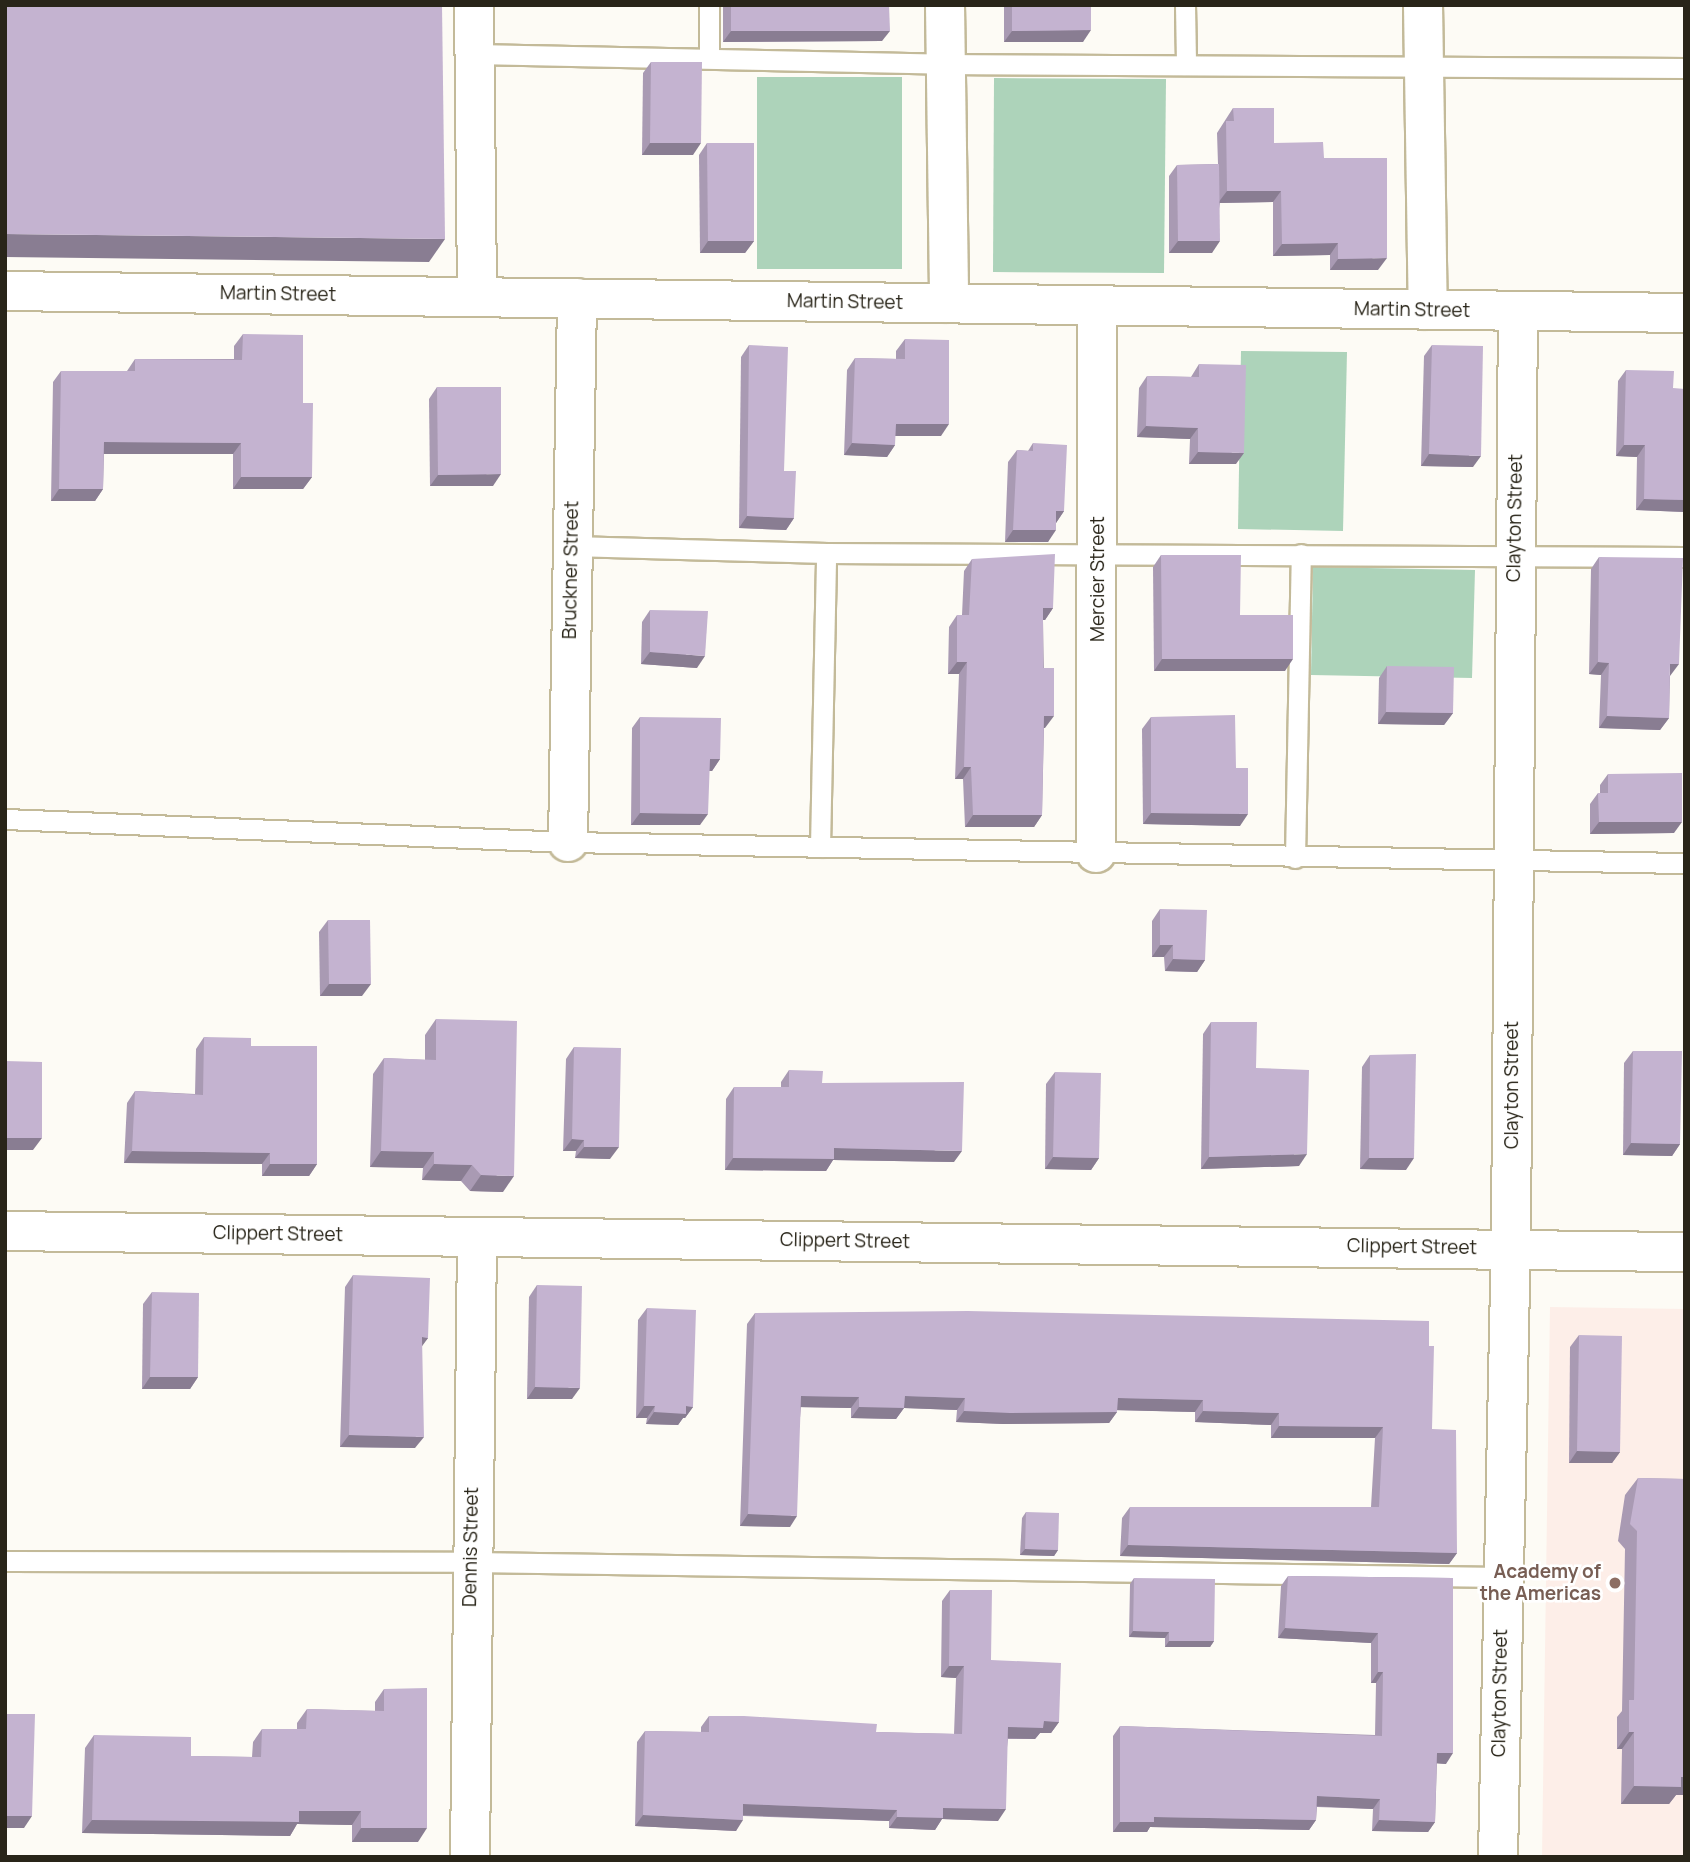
<!DOCTYPE html>
<style>
body{margin:0}
#map{position:relative;width:1690px;height:1862px;overflow:hidden;background:#fdfbf5;font-family:Manrope,sans-serif}
div>[style]{position:absolute}
[style*='--x']{left:calc(var(--x)*1px);top:calc(var(--y)*1px);width:calc(var(--w)*1px);rotate:calc(var(--a)*1deg)}
.education>*{inset:0;background:#fdeee8}
.green>*{inset:0;background:#add3ba}
.roads{filter:drop-shadow(2px 0 #c3ba99) drop-shadow(-2px 0 #c3ba99) drop-shadow(0 2px #c3ba99) drop-shadow(0 -2px #c3ba99)}
.lane>*{height:19px;margin:-9.5px;padding:0 9.5px;transform-origin:9.5px;border-radius:9.5px;background:#fff}
.street>*{height:38px;margin:-19px;padding:0 19px;transform-origin:19px;border-radius:19px;background:#fff}
.wall>*{inset:0;background:#a99ab3}
.shaded-wall>*{inset:0;background:#897d92}
.building>*{inset:0;background:#c4b3d0}
.dots>*{width:19px;height:19px;translate:-50% -50%;box-sizing:border-box;border:4px solid #fff;border-radius:50%}
span{translate:-50% -50%;white-space:nowrap;text-align:center;line-height:1.15;-webkit-text-stroke:5px #fff;paint-order:stroke}
.street-label{font-size:19px;color:#292519}
.education-label{font-size:19px;color:#785e54;font-weight:700}
.right{translate:-100% -50%;text-align:right}
.frame{position:absolute;inset:0;border:7px solid #292519;pointer-events:none}
</style>
<div id="map">
<div class="education">
<i style="clip-path:polygon(1550px 1307px,1685px 1309px,1685px 1857px,1542px 1857px)"></i>
</div>
<div class="green">
<i style="clip-path:polygon(757px 77px,902px 77px,902px 269px,757px 269px)"></i>
<i style="clip-path:polygon(994px 78px,1166px 79px,1164px 273px,993px 272px)"></i>
<i style="clip-path:polygon(1241px 351px,1347px 352px,1343px 531px,1238px 529px)"></i>
<i style="clip-path:polygon(1313px 567px,1475px 570px,1472px 678px,1311px 675px)"></i>
</div>
<div class="roads">
<div class="lane">
<i style="--x:709;--y:5;--w:51;--a:90"></i>
<i style="--x:1185;--y:5;--w:60;--a:89"></i>
<i style="--x:475;--y:54;--w:470;--a:1.2"></i>
<i style="--x:945;--y:64;--w:740;--a:0.31"></i>
<i style="--x:571;--y:546;--w:255;--a:1.6"></i>
<i style="--x:826;--y:553;--w:859;--a:0.27"></i>
<i style="--x:5;--y:819;--w:563;--a:2.34"></i>
<i style="--x:568;--y:842;--w:1117;--a:1.08"></i>
<i style="--x:820;--y:847;--w:294;--a:-88.8"></i>
<i style="--x:1295;--y:858;--w:304;--a:-88.9"></i>
<i style="--x:5;--y:1561;--w:465;--a:0.1"></i>
<i style="--x:470;--y:1562;--w:1031;--a:0.83"></i>
</div>
<div class="street">
<i style="--x:474;--y:5;--w:292;--a:89.4"></i>
<i style="--x:945;--y:5;--w:298;--a:89.2"></i>
<i style="--x:1423;--y:5;--w:305;--a:89.1"></i>
<i style="--x:5;--y:291;--w:1680;--a:0.75"></i>
<i style="--x:568;--y:842;--w:544;--a:-89.05"></i>
<i style="--x:1096;--y:853;--w:548;--a:-89.9"></i>
<i style="--x:5;--y:1231;--w:1680;--a:0.72"></i>
<i style="--x:470;--y:1857;--w:620;--a:-89.35"></i>
<i style="--x:1498;--y:1857;--w:621;--a:-88.8"></i>
<i style="--x:1511;--y:1236;--w:924;--a:-89.57"></i>
</div>
</div>
<div class="wall">
<i style="clip-path:polygon(723px 5px,889px 5px,882px 41px,723px 42px)"></i>
<i style="clip-path:polygon(1004px 5px,1091px 5px,1083px 42px,1004px 42px)"></i>
<i style="clip-path:polygon(651px 62px,693px 155px,642px 155px,643px 73px)"></i>
<i style="clip-path:polygon(1233px 108px,1274px 143px,1324px 158px,1378px 270px,1330px 270px,1330px 255px,1273px 256px,1273px 202px,1220px 203px,1212px 253px,1169px 253px,1169px 176px,1177px 165px,1218px 164px,1217px 133px)"></i>
<i style="clip-path:polygon(707px 143px,754px 241px,745px 253px,700px 253px,699px 155px)"></i>
<i style="clip-path:polygon(243px 334px,303px 403px,312px 477px,303px 489px,233px 489px,233px 454px,104px 454px,103px 489px,95px 501px,51px 501px,53px 382px,61px 371px,127px 371px,135px 359px,234px 359px,234px 346px)"></i>
<i style="clip-path:polygon(905px 339px,941px 436px,895px 436px,895px 445px,887px 457px,844px 455px,847px 370px,855px 358px,896px 359px,896px 351px)"></i>
<i style="clip-path:polygon(749px 345px,784px 471px,794px 518px,786px 530px,739px 528px,741px 357px)"></i>
<i style="clip-path:polygon(1432px 345px,1473px 467px,1421px 466px,1424px 356px)"></i>
<i style="clip-path:polygon(1199px 364px,1236px 464px,1189px 464px,1190px 439px,1137px 437px,1139px 388px,1147px 376px,1191px 377px)"></i>
<i style="clip-path:polygon(1626px 370px,1673px 388px,1685px 512px,1636px 510px,1637px 457px,1616px 456px,1618px 381px)"></i>
<i style="clip-path:polygon(437px 387px,493px 486px,430px 486px,429px 399px)"></i>
<i style="clip-path:polygon(1033px 443px,1064px 511px,1056px 523px,1048px 542px,1005px 542px,1008px 462px,1017px 450px,1028px 451px)"></i>
<i style="clip-path:polygon(1161px 555px,1240px 615px,1285px 671px,1154px 671px,1153px 567px)"></i>
<i style="clip-path:polygon(1599px 557px,1670px 676px,1669px 718px,1660px 730px,1599px 728px,1601px 675px,1589px 674px,1591px 569px)"></i>
<i style="clip-path:polygon(972px 559px,1053px 608px,1045px 620px,1043px 620px,1045px 728px,1044px 728px,1042px 815px,1034px 827px,965px 827px,963px 779px,955px 779px,959px 674px,948px 674px,949px 627px,957px 615px,962px 615px,964px 571px)"></i>
<i style="clip-path:polygon(650px 610px,697px 668px,641px 664px,642px 622px)"></i>
<i style="clip-path:polygon(1387px 666px,1453px 713px,1444px 725px,1378px 724px,1379px 678px)"></i>
<i style="clip-path:polygon(640px 717px,720px 759px,712px 771px,709px 771px,700px 825px,631px 825px,632px 728px)"></i>
<i style="clip-path:polygon(1151px 717px,1236px 768px,1240px 826px,1143px 824px,1142px 729px)"></i>
<i style="clip-path:polygon(1608px 774px,1674px 833px,1590px 834px,1590px 804px,1598px 793px,1600px 793px,1600px 785px)"></i>
<i style="clip-path:polygon(1160px 909px,1205px 960px,1197px 972px,1165px 971px,1164px 957px,1152px 957px,1152px 921px)"></i>
<i style="clip-path:polygon(328px 920px,362px 996px,320px 996px,319px 932px)"></i>
<i style="clip-path:polygon(436px 1019px,503px 1192px,470px 1191px,461px 1181px,422px 1180px,423px 1168px,370px 1167px,373px 1074px,384px 1058px,425px 1060px,425px 1035px)"></i>
<i style="clip-path:polygon(1211px 1022px,1256px 1068px,1299px 1166px,1201px 1169px,1203px 1034px)"></i>
<i style="clip-path:polygon(204px 1037px,251px 1046px,317px 1164px,309px 1176px,262px 1176px,262px 1164px,124px 1163px,127px 1103px,135px 1091px,195px 1094px,196px 1049px)"></i>
<i style="clip-path:polygon(574px 1047px,610px 1159px,575px 1158px,576px 1151px,563px 1151px,566px 1059px)"></i>
<i style="clip-path:polygon(1633px 1051px,1680px 1144px,1672px 1156px,1623px 1155px,1624px 1063px)"></i>
<i style="clip-path:polygon(1370px 1055px,1406px 1170px,1360px 1169px,1362px 1067px)"></i>
<i style="clip-path:polygon(789px 1070px,822px 1083px,954px 1162px,833px 1160px,826px 1171px,725px 1170px,726px 1099px,734px 1087px,781px 1087px,781px 1082px)"></i>
<i style="clip-path:polygon(1055px 1072px,1099px 1158px,1091px 1170px,1045px 1169px,1046px 1084px)"></i>
<i style="clip-path:polygon(353px 1275px,428px 1338px,422px 1345px,415px 1448px,340px 1447px,345px 1287px)"></i>
<i style="clip-path:polygon(537px 1285px,572px 1399px,527px 1399px,529px 1297px)"></i>
<i style="clip-path:polygon(152px 1292px,198px 1377px,190px 1389px,142px 1389px,143px 1304px)"></i>
<i style="clip-path:polygon(647px 1308px,693px 1407px,685px 1418px,683px 1418px,678px 1425px,646px 1424px,647px 1418px,636px 1418px,638px 1320px)"></i>
<i style="clip-path:polygon(755px 1313px,1429px 1346px,1432px 1429px,1457px 1553px,1449px 1564px,1120px 1556px,1122px 1518px,1130px 1507px,1371px 1507px,1375px 1438px,1271px 1438px,1271px 1425px,1195px 1422px,1195px 1412px,1117px 1410px,1117px 1412px,1109px 1423px,1003px 1424px,956px 1422px,957px 1410px,904px 1408px,896px 1419px,851px 1418px,851px 1408px,801px 1407px,790px 1527px,740px 1526px,747px 1324px)"></i>
<i style="clip-path:polygon(1579px 1335px,1620px 1452px,1612px 1463px,1569px 1463px,1570px 1347px)"></i>
<i style="clip-path:polygon(1638px 1478px,1685px 1479px,1685px 1795px,1676px 1795px,1669px 1804px,1621px 1804px,1622px 1749px,1617px 1749px,1617px 1717px,1622px 1711px,1625px 1549px,1618px 1541px,1625px 1495px)"></i>
<i style="clip-path:polygon(1026px 1512px,1058px 1550px,1054px 1556px,1020px 1555px,1022px 1518px)"></i>
<i style="clip-path:polygon(1288px 1576px,1453px 1578px,1446px 1764px,1437px 1763px,1435px 1822px,1428px 1832px,1372px 1831px,1373px 1809px,1317px 1807px,1316px 1820px,1309px 1830px,1150px 1827px,1147px 1832px,1113px 1832px,1113px 1736px,1120px 1726px,1375px 1735px,1376px 1683px,1371px 1683px,1371px 1643px,1278px 1638px,1281px 1586px)"></i>
<i style="clip-path:polygon(1134px 1578px,1214px 1641px,1210px 1647px,1165px 1647px,1165px 1638px,1129px 1637px,1130px 1584px)"></i>
<i style="clip-path:polygon(950px 1590px,991px 1660px,1059px 1722px,1051px 1733px,1040px 1733px,1035px 1739px,1008px 1739px,998px 1821px,942px 1819px,935px 1830px,889px 1828px,889px 1821px,743px 1816px,736px 1831px,635px 1826px,637px 1742px,645px 1731px,701px 1732px,701px 1727px,709px 1716px,876px 1732px,954px 1734px,956px 1678px,941px 1677px,942px 1601px)"></i>
<i style="clip-path:polygon(384px 1689px,418px 1842px,352px 1842px,352px 1825px,297px 1824px,290px 1836px,82px 1833px,85px 1748px,94px 1735px,191px 1756px,252px 1757px,253px 1742px,262px 1729px,297px 1729px,297px 1723px,307px 1709px,375px 1711px,375px 1702px)"></i>
</div>
<div class="shaded-wall">
<i style="clip-path:polygon(1091px 30px,1083px 42px,1004px 42px,1012px 31px)"></i>
<i style="clip-path:polygon(731px 31px,890px 31px,882px 41px,723px 42px)"></i>
<i style="clip-path:polygon(650px 143px,701px 143px,693px 155px,642px 155px)"></i>
<i style="clip-path:polygon(1227px 191px,1281px 191px,1273px 202px,1218px 203px)"></i>
<i style="clip-path:polygon(5px 234px,445px 239px,429px 262px,5px 257px)"></i>
<i style="clip-path:polygon(708px 241px,754px 241px,745px 253px,700px 253px)"></i>
<i style="clip-path:polygon(1178px 241px,1220px 241px,1212px 253px,1169px 253px)"></i>
<i style="clip-path:polygon(1338px 243px,1330px 255px,1273px 256px,1282px 244px)"></i>
<i style="clip-path:polygon(1387px 258px,1378px 270px,1330px 270px,1338px 259px)"></i>
<i style="clip-path:polygon(896px 424px,949px 424px,941px 436px,887px 436px)"></i>
<i style="clip-path:polygon(1146px 426px,1198px 428px,1190px 439px,1137px 437px)"></i>
<i style="clip-path:polygon(104px 442px,241px 443px,233px 454px,96px 454px)"></i>
<i style="clip-path:polygon(852px 443px,895px 445px,887px 457px,844px 455px)"></i>
<i style="clip-path:polygon(1624px 445px,1645px 445px,1637px 457px,1616px 456px)"></i>
<i style="clip-path:polygon(1198px 452px,1244px 453px,1236px 464px,1189px 464px)"></i>
<i style="clip-path:polygon(1429px 454px,1481px 456px,1473px 467px,1421px 466px)"></i>
<i style="clip-path:polygon(501px 474px,493px 486px,430px 486px,438px 475px)"></i>
<i style="clip-path:polygon(241px 477px,312px 477px,303px 489px,233px 489px)"></i>
<i style="clip-path:polygon(59px 489px,103px 489px,95px 501px,51px 501px)"></i>
<i style="clip-path:polygon(1644px 499px,1685px 500px,1685px 512px,1636px 510px)"></i>
<i style="clip-path:polygon(1056px 511px,1064px 511px,1056px 523px)"></i>
<i style="clip-path:polygon(747px 516px,794px 518px,786px 530px,739px 528px)"></i>
<i style="clip-path:polygon(1013px 530px,1056px 530px,1048px 542px,1005px 542px)"></i>
<i style="clip-path:polygon(1043px 608px,1053px 608px,1045px 620px,1035px 620px)"></i>
<i style="clip-path:polygon(650px 652px,705px 656px,697px 668px,641px 664px)"></i>
<i style="clip-path:polygon(1162px 659px,1293px 659px,1285px 671px,1154px 671px)"></i>
<i style="clip-path:polygon(957px 662px,967px 662px,959px 674px,948px 674px)"></i>
<i style="clip-path:polygon(1598px 662px,1609px 663px,1601px 675px,1589px 674px)"></i>
<i style="clip-path:polygon(1670px 664px,1679px 664px,1670px 676px)"></i>
<i style="clip-path:polygon(1386px 712px,1453px 713px,1444px 725px,1378px 724px)"></i>
<i style="clip-path:polygon(1044px 716px,1054px 716px,1045px 728px,1036px 728px)"></i>
<i style="clip-path:polygon(1607px 716px,1669px 718px,1660px 730px,1599px 728px)"></i>
<i style="clip-path:polygon(710px 759px,720px 759px,712px 771px,701px 771px)"></i>
<i style="clip-path:polygon(964px 767px,971px 767px,963px 779px,955px 779px)"></i>
<i style="clip-path:polygon(640px 813px,708px 814px,700px 825px,631px 825px)"></i>
<i style="clip-path:polygon(1151px 813px,1248px 814px,1240px 826px,1143px 824px)"></i>
<i style="clip-path:polygon(973px 815px,1042px 815px,1034px 827px,965px 827px)"></i>
<i style="clip-path:polygon(1599px 822px,1682px 822px,1674px 833px,1590px 834px)"></i>
<i style="clip-path:polygon(1160px 945px,1173px 945px,1164px 957px,1152px 957px)"></i>
<i style="clip-path:polygon(1173px 959px,1205px 960px,1197px 972px,1165px 971px)"></i>
<i style="clip-path:polygon(329px 984px,371px 984px,362px 996px,320px 996px)"></i>
<i style="clip-path:polygon(5px 1138px,42px 1138px,33px 1150px,5px 1150px)"></i>
<i style="clip-path:polygon(572px 1139px,584px 1140px,576px 1151px,563px 1151px)"></i>
<i style="clip-path:polygon(1631px 1143px,1680px 1144px,1672px 1156px,1623px 1155px)"></i>
<i style="clip-path:polygon(584px 1147px,619px 1147px,610px 1159px,575px 1158px)"></i>
<i style="clip-path:polygon(834px 1148px,962px 1151px,954px 1162px,833px 1160px,826px 1171px,725px 1170px,733px 1158px)"></i>
<i style="clip-path:polygon(132px 1151px,270px 1153px,262px 1164px,124px 1163px)"></i>
<i style="clip-path:polygon(381px 1151px,434px 1152px,423px 1168px,370px 1167px)"></i>
<i style="clip-path:polygon(1307px 1154px,1299px 1166px,1201px 1169px,1209px 1157px)"></i>
<i style="clip-path:polygon(1053px 1157px,1099px 1158px,1091px 1170px,1045px 1169px)"></i>
<i style="clip-path:polygon(1369px 1158px,1414px 1158px,1406px 1170px,1360px 1169px)"></i>
<i style="clip-path:polygon(270px 1164px,317px 1164px,309px 1176px,262px 1176px)"></i>
<i style="clip-path:polygon(434px 1164px,472px 1165px,461px 1181px,422px 1180px)"></i>
<i style="clip-path:polygon(481px 1175px,514px 1176px,503px 1192px,470px 1191px)"></i>
<i style="clip-path:polygon(422px 1337px,428px 1338px,420px 1349px)"></i>
<i style="clip-path:polygon(150px 1377px,198px 1377px,190px 1389px,142px 1389px)"></i>
<i style="clip-path:polygon(535px 1387px,580px 1388px,572px 1399px,527px 1399px)"></i>
<i style="clip-path:polygon(801px 1396px,859px 1397px,851px 1408px,793px 1407px)"></i>
<i style="clip-path:polygon(905px 1396px,965px 1398px,957px 1410px,904px 1408px,896px 1419px,851px 1418px,859px 1407px)"></i>
<i style="clip-path:polygon(1118px 1398px,1203px 1400px,1195px 1412px,1110px 1410px)"></i>
<i style="clip-path:polygon(644px 1406px,655px 1406px,647px 1418px,636px 1418px)"></i>
<i style="clip-path:polygon(686px 1406px,693px 1407px,685px 1418px,683px 1418px,678px 1425px,646px 1424px,654px 1412px)"></i>
<i style="clip-path:polygon(964px 1411px,1117px 1412px,1109px 1423px,1003px 1424px,956px 1422px)"></i>
<i style="clip-path:polygon(1203px 1411px,1279px 1413px,1271px 1425px,1195px 1422px)"></i>
<i style="clip-path:polygon(1279px 1426px,1383px 1427px,1375px 1438px,1271px 1438px)"></i>
<i style="clip-path:polygon(349px 1435px,424px 1437px,415px 1448px,340px 1447px)"></i>
<i style="clip-path:polygon(1577px 1451px,1620px 1452px,1612px 1463px,1569px 1463px)"></i>
<i style="clip-path:polygon(748px 1514px,797px 1516px,790px 1527px,740px 1526px)"></i>
<i style="clip-path:polygon(1128px 1545px,1457px 1553px,1449px 1564px,1120px 1556px)"></i>
<i style="clip-path:polygon(1025px 1549px,1058px 1550px,1054px 1556px,1020px 1555px)"></i>
<i style="clip-path:polygon(1285px 1628px,1378px 1633px,1371px 1643px,1278px 1638px)"></i>
<i style="clip-path:polygon(1133px 1631px,1169px 1632px,1165px 1638px,1129px 1637px)"></i>
<i style="clip-path:polygon(1169px 1641px,1214px 1641px,1210px 1647px,1165px 1647px)"></i>
<i style="clip-path:polygon(949px 1666px,964px 1666px,956px 1678px,941px 1677px)"></i>
<i style="clip-path:polygon(1378px 1672px,1383px 1672px,1376px 1683px,1371px 1683px)"></i>
<i style="clip-path:polygon(1044px 1721px,1059px 1722px,1051px 1733px,1040px 1733px,1035px 1739px,1000px 1738px,1008px 1727px)"></i>
<i style="clip-path:polygon(1629px 1732px,1634px 1732px,1622px 1749px,1617px 1749px)"></i>
<i style="clip-path:polygon(1437px 1753px,1453px 1753px,1446px 1764px,1430px 1763px)"></i>
<i style="clip-path:polygon(1681px 1777px,1685px 1777px,1685px 1795px,1676px 1795px,1669px 1804px,1621px 1804px,1634px 1786px)"></i>
<i style="clip-path:polygon(1317px 1796px,1380px 1799px,1373px 1809px,1310px 1806px)"></i>
<i style="clip-path:polygon(743px 1804px,897px 1810px,889px 1821px,736px 1815px)"></i>
<i style="clip-path:polygon(943px 1808px,1006px 1809px,998px 1821px,942px 1819px,935px 1830px,889px 1828px,897px 1817px)"></i>
<i style="clip-path:polygon(299px 1811px,361px 1811px,352px 1825px,297px 1824px,290px 1836px,82px 1833px,92px 1820px)"></i>
<i style="clip-path:polygon(643px 1815px,743px 1820px,736px 1831px,635px 1826px)"></i>
<i style="clip-path:polygon(5px 1816px,32px 1816px,24px 1828px,5px 1828px)"></i>
<i style="clip-path:polygon(1154px 1817px,1316px 1820px,1309px 1830px,1150px 1827px,1147px 1832px,1113px 1832px,1120px 1822px)"></i>
<i style="clip-path:polygon(1379px 1820px,1435px 1822px,1428px 1832px,1372px 1831px)"></i>
<i style="clip-path:polygon(361px 1828px,427px 1828px,418px 1842px,352px 1842px)"></i>
</div>
<div class="building">
<i style="clip-path:polygon(5px 5px,442px 5px,445px 239px,5px 234px)"></i>
<i style="clip-path:polygon(731px 5px,889px 5px,890px 31px,731px 31px)"></i>
<i style="clip-path:polygon(1012px 5px,1091px 5px,1091px 30px,1012px 31px)"></i>
<i style="clip-path:polygon(651px 62px,702px 62px,701px 143px,650px 143px)"></i>
<i style="clip-path:polygon(1233px 108px,1274px 108px,1274px 143px,1323px 142px,1324px 158px,1387px 158px,1387px 258px,1338px 259px,1338px 243px,1282px 244px,1281px 191px,1227px 191px,1226px 121px,1234px 121px)"></i>
<i style="clip-path:polygon(707px 143px,754px 143px,754px 241px,708px 241px)"></i>
<i style="clip-path:polygon(1219px 164px,1220px 241px,1178px 241px,1177px 165px)"></i>
<i style="clip-path:polygon(243px 334px,303px 335px,303px 403px,313px 403px,312px 477px,241px 477px,241px 443px,104px 442px,103px 489px,59px 489px,61px 371px,135px 371px,135px 359px,242px 360px)"></i>
<i style="clip-path:polygon(905px 339px,949px 340px,949px 424px,896px 424px,895px 445px,852px 443px,855px 358px,905px 359px)"></i>
<i style="clip-path:polygon(749px 345px,788px 347px,784px 471px,796px 471px,794px 518px,747px 516px)"></i>
<i style="clip-path:polygon(1432px 345px,1483px 346px,1481px 456px,1429px 454px)"></i>
<i style="clip-path:polygon(1199px 364px,1246px 365px,1244px 453px,1198px 452px,1198px 428px,1146px 426px,1147px 376px,1199px 377px)"></i>
<i style="clip-path:polygon(1626px 370px,1674px 371px,1673px 388px,1685px 389px,1685px 500px,1644px 499px,1645px 445px,1624px 445px)"></i>
<i style="clip-path:polygon(437px 387px,501px 387px,501px 474px,438px 475px)"></i>
<i style="clip-path:polygon(1033px 443px,1067px 445px,1064px 511px,1056px 511px,1056px 530px,1013px 530px,1017px 450px,1033px 451px)"></i>
<i style="clip-path:polygon(1055px 554px,1053px 608px,1043px 608px,1043px 668px,1054px 668px,1054px 716px,1044px 716px,1042px 815px,973px 815px,971px 767px,964px 767px,967px 662px,957px 662px,957px 615px,969px 615px,972px 559px)"></i>
<i style="clip-path:polygon(1161px 555px,1241px 555px,1240px 615px,1293px 615px,1293px 659px,1162px 659px)"></i>
<i style="clip-path:polygon(1599px 557px,1683px 558px,1679px 664px,1670px 664px,1669px 718px,1607px 716px,1609px 663px,1598px 662px)"></i>
<i style="clip-path:polygon(650px 610px,708px 611px,705px 656px,650px 652px)"></i>
<i style="clip-path:polygon(1387px 666px,1454px 667px,1453px 713px,1386px 712px)"></i>
<i style="clip-path:polygon(1235px 715px,1236px 768px,1248px 768px,1248px 814px,1151px 813px,1151px 717px)"></i>
<i style="clip-path:polygon(640px 717px,721px 718px,720px 759px,710px 759px,708px 814px,640px 813px)"></i>
<i style="clip-path:polygon(1682px 773px,1682px 822px,1599px 822px,1598px 793px,1608px 793px,1608px 774px)"></i>
<i style="clip-path:polygon(1160px 909px,1207px 910px,1205px 960px,1173px 959px,1173px 945px,1160px 945px)"></i>
<i style="clip-path:polygon(328px 920px,370px 920px,371px 984px,329px 984px)"></i>
<i style="clip-path:polygon(436px 1019px,517px 1021px,514px 1176px,481px 1175px,472px 1165px,434px 1164px,434px 1152px,381px 1151px,384px 1058px,436px 1060px)"></i>
<i style="clip-path:polygon(1211px 1022px,1257px 1022px,1256px 1068px,1309px 1070px,1307px 1154px,1209px 1157px)"></i>
<i style="clip-path:polygon(204px 1037px,251px 1038px,251px 1046px,317px 1046px,317px 1164px,270px 1164px,270px 1153px,132px 1151px,135px 1091px,203px 1095px)"></i>
<i style="clip-path:polygon(574px 1047px,621px 1048px,619px 1147px,584px 1147px,584px 1140px,572px 1139px)"></i>
<i style="clip-path:polygon(1633px 1051px,1682px 1051px,1680px 1144px,1631px 1143px)"></i>
<i style="clip-path:polygon(1416px 1054px,1414px 1158px,1369px 1158px,1370px 1055px)"></i>
<i style="clip-path:polygon(5px 1061px,42px 1062px,42px 1138px,5px 1138px)"></i>
<i style="clip-path:polygon(789px 1070px,823px 1071px,822px 1083px,964px 1082px,962px 1151px,834px 1148px,834px 1159px,733px 1158px,734px 1087px,789px 1087px)"></i>
<i style="clip-path:polygon(1055px 1072px,1101px 1073px,1099px 1158px,1053px 1157px)"></i>
<i style="clip-path:polygon(353px 1275px,430px 1278px,428px 1338px,422px 1337px,424px 1437px,349px 1435px)"></i>
<i style="clip-path:polygon(537px 1285px,582px 1286px,580px 1388px,535px 1387px)"></i>
<i style="clip-path:polygon(152px 1292px,199px 1293px,198px 1377px,150px 1377px)"></i>
<i style="clip-path:polygon(647px 1308px,696px 1310px,693px 1407px,686px 1406px,686px 1414px,654px 1412px,655px 1406px,644px 1406px)"></i>
<i style="clip-path:polygon(968px 1311px,1429px 1321px,1429px 1346px,1434px 1346px,1432px 1429px,1456px 1430px,1457px 1553px,1128px 1545px,1130px 1507px,1379px 1507px,1383px 1427px,1279px 1426px,1279px 1413px,1203px 1411px,1203px 1400px,1118px 1398px,1117px 1412px,1010px 1413px,964px 1411px,965px 1398px,905px 1396px,904px 1408px,859px 1407px,859px 1397px,801px 1396px,797px 1516px,748px 1514px,755px 1313px)"></i>
<i style="clip-path:polygon(1579px 1335px,1622px 1336px,1620px 1452px,1577px 1451px)"></i>
<i style="clip-path:polygon(1638px 1478px,1685px 1479px,1685px 1777px,1681px 1777px,1681px 1787px,1634px 1786px,1634px 1732px,1629px 1732px,1629px 1700px,1634px 1700px,1637px 1531px,1630px 1524px)"></i>
<i style="clip-path:polygon(1026px 1512px,1059px 1513px,1058px 1550px,1025px 1549px)"></i>
<i style="clip-path:polygon(1288px 1576px,1453px 1578px,1453px 1753px,1437px 1753px,1435px 1822px,1379px 1820px,1380px 1799px,1317px 1796px,1316px 1820px,1154px 1817px,1154px 1822px,1120px 1822px,1120px 1726px,1382px 1736px,1383px 1672px,1378px 1672px,1378px 1633px,1285px 1628px)"></i>
<i style="clip-path:polygon(1134px 1578px,1215px 1579px,1214px 1641px,1169px 1641px,1169px 1632px,1133px 1631px)"></i>
<i style="clip-path:polygon(950px 1590px,992px 1590px,991px 1660px,1061px 1663px,1059px 1722px,1044px 1721px,1043px 1728px,1008px 1727px,1006px 1809px,943px 1808px,943px 1818px,897px 1817px,897px 1810px,743px 1804px,743px 1820px,643px 1815px,645px 1731px,709px 1732px,709px 1716px,744px 1716px,877px 1724px,876px 1732px,962px 1734px,964px 1666px,949px 1666px)"></i>
<i style="clip-path:polygon(427px 1688px,427px 1828px,361px 1828px,361px 1811px,299px 1811px,299px 1822px,92px 1820px,94px 1735px,191px 1737px,191px 1756px,261px 1757px,262px 1729px,306px 1729px,307px 1709px,384px 1711px,384px 1689px)"></i>
<i style="clip-path:polygon(5px 1714px,35px 1714px,32px 1816px,5px 1816px)"></i>
</div>
<div class="dots">
<i style="left:1615px;top:1583px;background:#8d6e63"></i>
</div>
<div class="street-label">
<span style="left:278px;top:294px;rotate:1deg">Martin Street</span>
<span style="left:845px;top:302px;rotate:1deg">Martin Street</span>
<span style="left:1412px;top:310px;rotate:1deg">Martin Street</span>
<span style="left:1515px;top:518px;rotate:-89deg">Clayton Street</span>
<span style="left:571px;top:570px;rotate:-89deg">Bruckner Street</span>
<span style="left:1098px;top:579px;rotate:-90deg">Mercier Street</span>
<span style="left:1512px;top:1085px;rotate:-90deg">Clayton Street</span>
<span style="left:278px;top:1234px;rotate:1deg">Clippert Street</span>
<span style="left:845px;top:1241px;rotate:1deg">Clippert Street</span>
<span style="left:1412px;top:1247px;rotate:1deg">Clippert Street</span>
<span style="left:471px;top:1547px;rotate:-89deg">Dennis Street</span>
<span style="left:1500px;top:1693px;rotate:-89deg">Clayton Street</span>
</div>
<div class="education-label">
<span class="right" style="left:1601px;top:1583px">Academy of<br>the Americas</span>
</div>
<div class="frame"></div>
</div>
